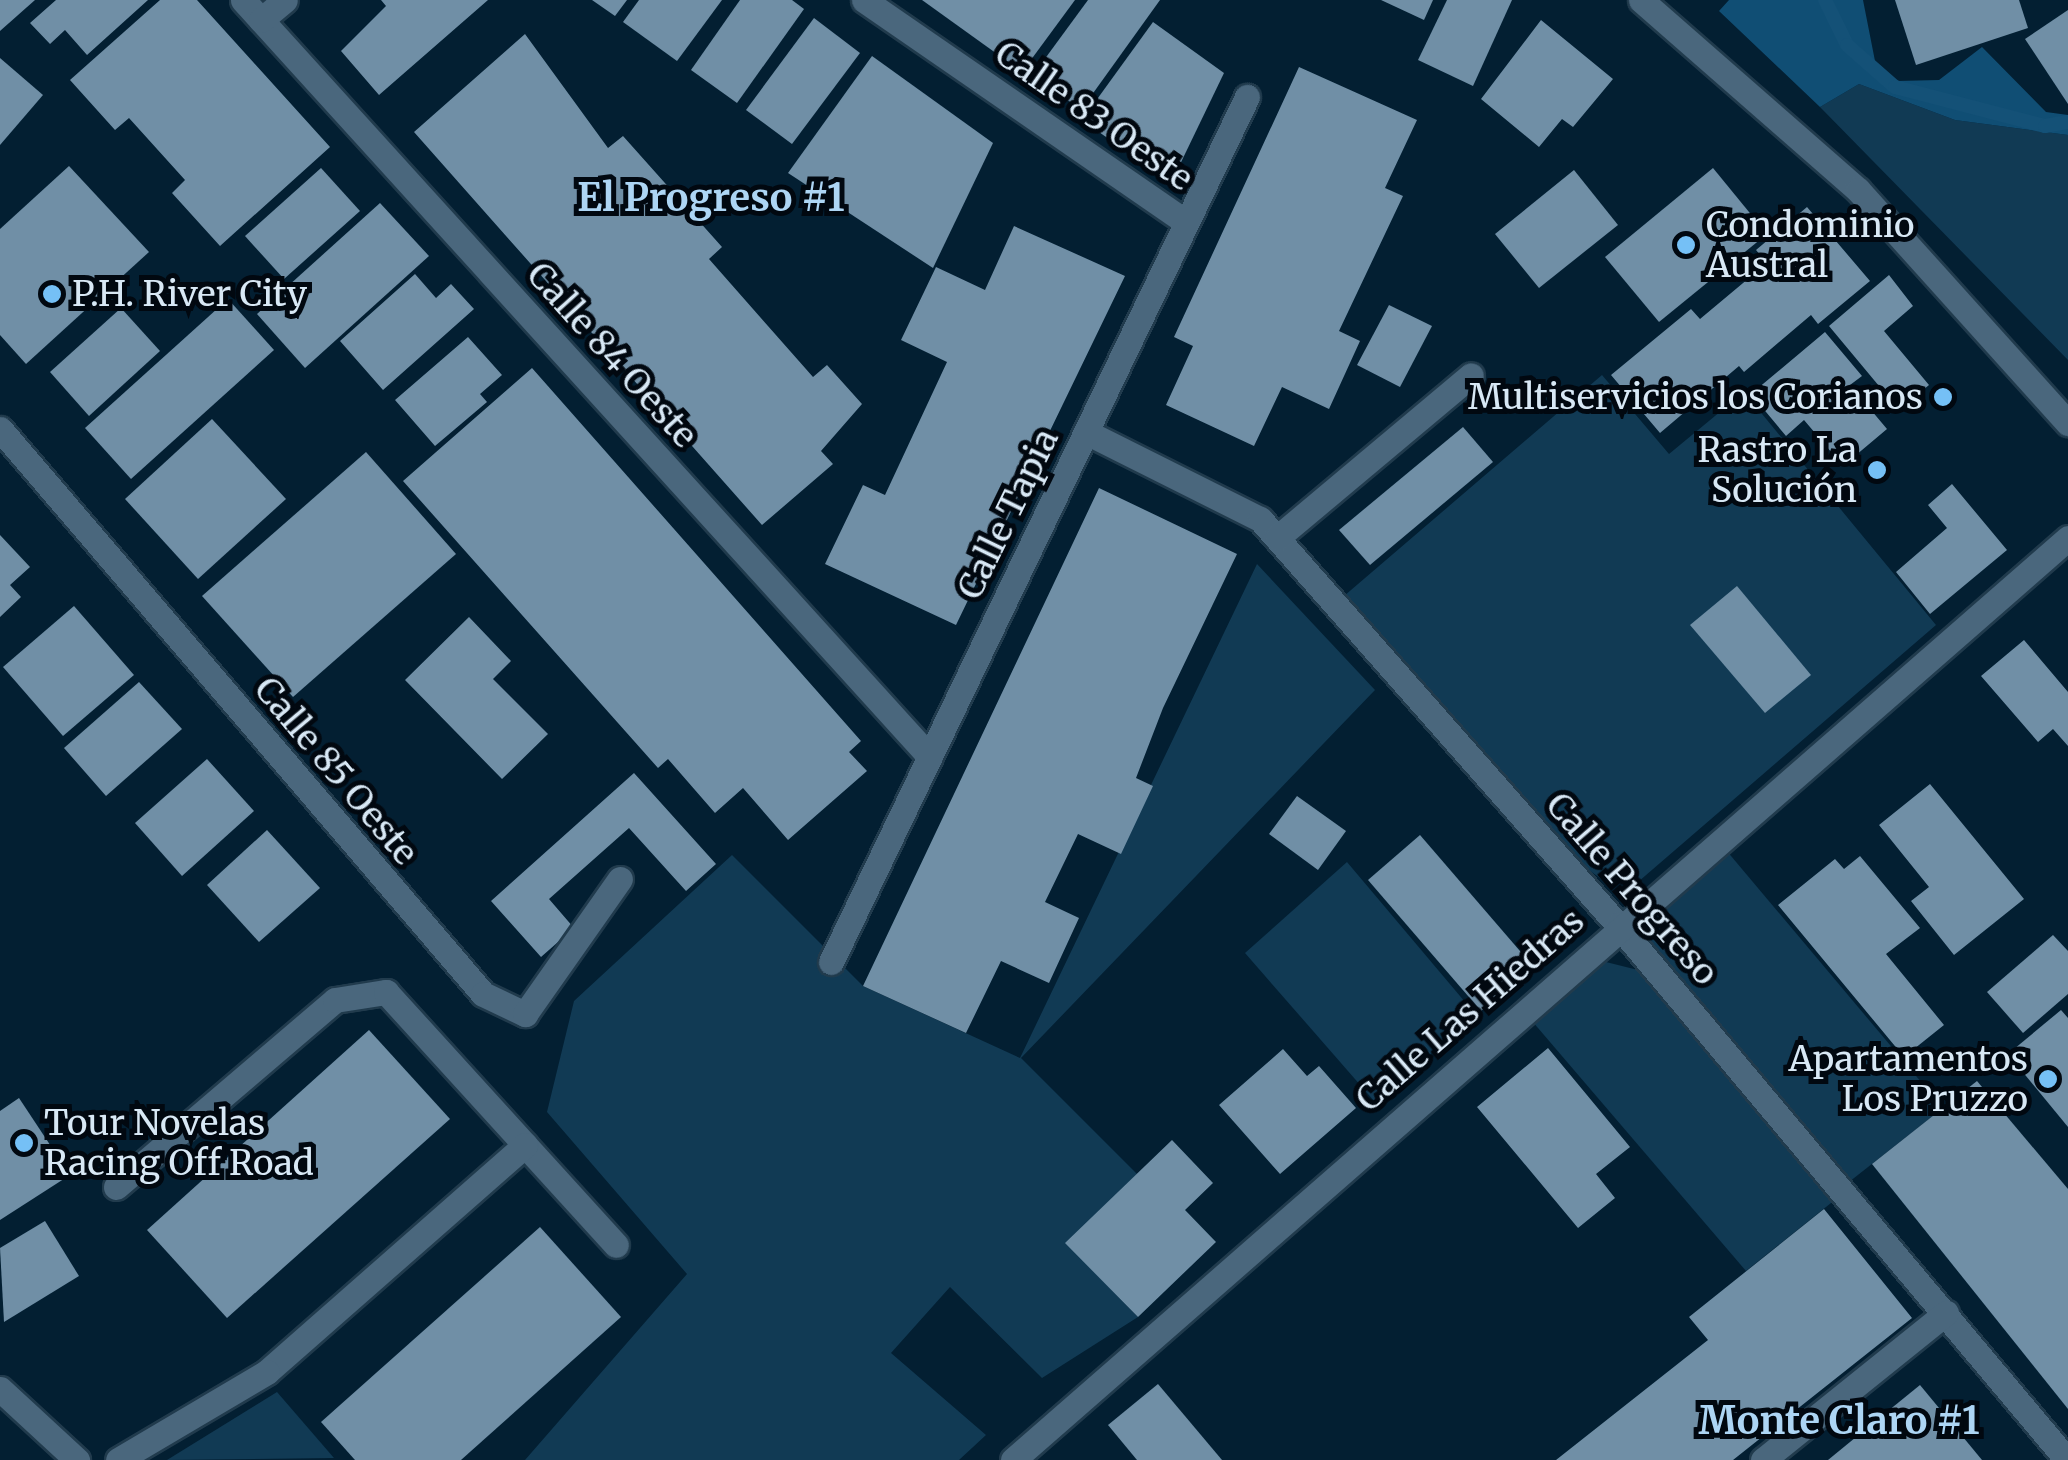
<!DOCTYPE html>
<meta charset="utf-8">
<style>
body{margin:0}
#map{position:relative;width:2068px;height:1460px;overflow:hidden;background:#031f32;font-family:Merriweather,serif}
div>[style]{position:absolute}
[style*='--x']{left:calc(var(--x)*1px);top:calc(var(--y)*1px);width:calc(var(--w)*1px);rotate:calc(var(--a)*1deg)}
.green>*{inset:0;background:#113a54}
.forest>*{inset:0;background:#104e74}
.stream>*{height:14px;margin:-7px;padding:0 7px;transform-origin:7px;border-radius:7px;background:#145177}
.building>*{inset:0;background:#708fa6}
.roads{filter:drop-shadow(2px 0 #213b4d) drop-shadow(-2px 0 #213b4d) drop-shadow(0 2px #213b4d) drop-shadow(0 -2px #213b4d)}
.minor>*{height:25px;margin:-12.5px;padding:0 12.5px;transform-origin:12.5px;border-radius:12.5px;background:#4a677d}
.dots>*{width:28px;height:28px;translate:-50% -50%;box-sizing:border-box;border:5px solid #010810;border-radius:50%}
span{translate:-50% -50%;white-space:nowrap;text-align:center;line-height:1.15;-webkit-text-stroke:10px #010810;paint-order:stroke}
.street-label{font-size:35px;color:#d8e8f5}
.poi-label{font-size:35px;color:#d8e8f5}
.left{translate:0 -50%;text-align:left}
.right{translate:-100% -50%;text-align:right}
.neighbourhood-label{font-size:38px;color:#add5f4;font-weight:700}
</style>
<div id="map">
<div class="green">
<i style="clip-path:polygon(1859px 84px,1955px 120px,2068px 135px,2068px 360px,1820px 107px)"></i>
<i style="clip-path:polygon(1602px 375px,1669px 454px,1744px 392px,1936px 625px,1638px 882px,1607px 883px,1583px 866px,1344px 596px)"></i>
<i style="clip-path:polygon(1257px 564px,1375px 690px,1021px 1058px,1137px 1174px,1066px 1243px,1138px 1317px,1042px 1378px,950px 1287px,891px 1353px,986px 1435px,959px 1460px,525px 1460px,687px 1274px,547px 1112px,574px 1001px,732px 855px,863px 986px,1020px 1058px)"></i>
<i style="clip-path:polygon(1726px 850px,1943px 1108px,1849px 1182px,1648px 943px,1645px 924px)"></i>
<i style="clip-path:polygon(1347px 862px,1476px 1015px,1375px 1102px,1245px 953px)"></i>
<i style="clip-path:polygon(1602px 961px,1638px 970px,1836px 1199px,1746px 1271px,1532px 1021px)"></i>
<i style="clip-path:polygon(277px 1392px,334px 1458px,167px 1460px)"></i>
</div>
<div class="forest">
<i style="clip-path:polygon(1729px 0,1863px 0,1875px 61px,1897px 81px,1939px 80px,1982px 47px,2046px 112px,2068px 115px,2068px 135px,1955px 120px,1859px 84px,1820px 107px,1719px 11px)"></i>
</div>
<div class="stream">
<i style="--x:1825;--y:0;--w:50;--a:63.9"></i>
<i style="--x:1847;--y:45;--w:64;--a:41.2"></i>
<i style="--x:1895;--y:87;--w:155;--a:14.6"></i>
<i style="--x:2045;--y:126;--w:23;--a:-10"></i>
</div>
<div class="building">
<i style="clip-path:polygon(0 0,35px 0,0 31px)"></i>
<i style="clip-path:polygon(56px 0,148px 0,87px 55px,65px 30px,50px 44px,30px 23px)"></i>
<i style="clip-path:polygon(160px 0,197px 0,330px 147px,220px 246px,172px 193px,185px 180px,129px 118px,115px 130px,70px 80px)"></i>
<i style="clip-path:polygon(381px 0,488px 0,379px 95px,341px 51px,386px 6px)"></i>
<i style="clip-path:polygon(592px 0,627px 0,615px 16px)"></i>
<i style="clip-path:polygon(639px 0,722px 0,677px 61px,623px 22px)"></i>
<i style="clip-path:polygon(740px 0,792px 0,804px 9px,737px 103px,691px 70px)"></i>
<i style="clip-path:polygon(922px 0,1075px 0,1022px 72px)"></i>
<i style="clip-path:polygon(1088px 0,1160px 0,1081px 110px,1033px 75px)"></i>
<i style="clip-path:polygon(1381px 0,1433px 0,1424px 20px)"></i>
<i style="clip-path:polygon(1447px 0,1512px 0,1473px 86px,1418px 60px)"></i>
<i style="clip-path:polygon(1895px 0,2019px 0,2028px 28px,1916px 65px)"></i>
<i style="clip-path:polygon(2068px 10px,2068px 104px,2025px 39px)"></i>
<i style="clip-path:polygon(814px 18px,860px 53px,792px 144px,746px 110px)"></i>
<i style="clip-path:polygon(1541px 20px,1613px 79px,1573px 127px,1562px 119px,1539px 147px,1481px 99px)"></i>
<i style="clip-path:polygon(1153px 22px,1224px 73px,1171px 183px,1082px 120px)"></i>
<i style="clip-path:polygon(525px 34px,608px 148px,623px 136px,722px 247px,709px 259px,813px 377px,827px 365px,862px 404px,821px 451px,833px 464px,762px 525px,414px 132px)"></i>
<i style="clip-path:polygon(872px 56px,993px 143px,933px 268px,788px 173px)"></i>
<i style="clip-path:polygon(0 58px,43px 95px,0 145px)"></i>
<i style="clip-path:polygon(1299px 67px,1417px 120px,1385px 188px,1403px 196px,1339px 331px,1360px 341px,1329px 409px,1282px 387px,1254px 446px,1166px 405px,1193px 346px,1174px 337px)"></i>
<i style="clip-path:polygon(69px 166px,149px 252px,26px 364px,0 335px,0 229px)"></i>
<i style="clip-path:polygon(321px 168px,360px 211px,284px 279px,245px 236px)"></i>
<i style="clip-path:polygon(1713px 168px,1767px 234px,1659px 322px,1605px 257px)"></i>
<i style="clip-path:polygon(1574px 170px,1618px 225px,1539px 288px,1495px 234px)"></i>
<i style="clip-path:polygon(380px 203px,429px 256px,305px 368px,257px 314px)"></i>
<i style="clip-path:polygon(1807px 207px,1870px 281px,1818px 324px,1811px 315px,1744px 372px,1739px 366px,1660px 433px,1611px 375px,1691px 309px,1700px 319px,1767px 263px,1756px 250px)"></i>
<i style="clip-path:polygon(1014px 226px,1125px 276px,956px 625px,825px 564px,863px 485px,885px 495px,947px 362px,901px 340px,936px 267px,985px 290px)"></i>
<i style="clip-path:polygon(415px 274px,436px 298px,451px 284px,474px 309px,383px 390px,340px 341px)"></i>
<i style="clip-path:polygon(1889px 275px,1913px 306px,1884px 331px,1929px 385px,1899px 410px,1829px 326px)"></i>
<i style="clip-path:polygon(228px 299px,274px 350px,131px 479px,85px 428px)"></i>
<i style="clip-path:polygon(1389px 305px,1432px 326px,1400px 387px,1357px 365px)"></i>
<i style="clip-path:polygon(121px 308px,160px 351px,89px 416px,50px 372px)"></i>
<i style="clip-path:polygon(1825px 332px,1862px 376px,1850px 385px,1887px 429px,1843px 466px,1804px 420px,1786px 436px,1751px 394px)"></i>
<i style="clip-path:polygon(468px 337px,502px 375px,480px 394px,487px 402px,435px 446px,395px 400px)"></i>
<i style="clip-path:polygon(532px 368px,861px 741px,849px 752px,867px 771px,788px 840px,743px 788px,715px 813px,668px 759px,658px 768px,403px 481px)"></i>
<i style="clip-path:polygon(212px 419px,286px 499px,198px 579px,125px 499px)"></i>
<i style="clip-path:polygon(1463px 427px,1493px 462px,1370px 565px,1339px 530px)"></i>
<i style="clip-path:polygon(366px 452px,456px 554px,293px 697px,202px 596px)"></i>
<i style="clip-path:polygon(1952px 484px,2007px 550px,1930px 614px,1896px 572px,1947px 528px,1928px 505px)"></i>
<i style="clip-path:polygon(1099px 488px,1237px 554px,1163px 708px,1136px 778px,1153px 786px,1121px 854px,1078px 834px,1045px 902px,1079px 918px,1049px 983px,1001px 961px,966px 1033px,863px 986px)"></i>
<i style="clip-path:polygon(0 535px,30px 567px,10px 585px,21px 597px,0 617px)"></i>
<i style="clip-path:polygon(1737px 586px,1811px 675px,1765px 713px,1690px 625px)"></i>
<i style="clip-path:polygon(74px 606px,134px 675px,63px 736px,3px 667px)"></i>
<i style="clip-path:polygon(469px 617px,511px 661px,493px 679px,548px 734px,502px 779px,405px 680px)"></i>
<i style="clip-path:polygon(2024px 640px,2068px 692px,2068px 746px,2053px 729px,2038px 742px,1981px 676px)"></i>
<i style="clip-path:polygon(139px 682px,182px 729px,106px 796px,64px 748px)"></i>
<i style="clip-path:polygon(207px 759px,254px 811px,182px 876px,135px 823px)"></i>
<i style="clip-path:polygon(634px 773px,716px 864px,686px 891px,629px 828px,549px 899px,574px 928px,541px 957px,491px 901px)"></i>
<i style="clip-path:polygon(1930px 784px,2024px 899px,1954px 955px,1911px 901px,1929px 887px,1879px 825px)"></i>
<i style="clip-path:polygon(1297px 796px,1346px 831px,1318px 870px,1269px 834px)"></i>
<i style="clip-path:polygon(267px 830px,320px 888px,259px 942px,207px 885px)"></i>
<i style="clip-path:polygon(1420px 835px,1533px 966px,1481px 1011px,1368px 880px)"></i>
<i style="clip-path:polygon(1860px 856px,1920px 928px,1886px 954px,1944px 1025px,1904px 1057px,1778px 905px,1835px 859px,1844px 869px)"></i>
<i style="clip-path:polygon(2053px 935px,2068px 951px,2068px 994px,2023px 1033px,1987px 992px)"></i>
<i style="clip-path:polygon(2061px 1010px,2068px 1018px,2068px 1127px,2008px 1054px)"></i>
<i style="clip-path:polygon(369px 1030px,450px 1119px,227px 1318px,147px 1230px)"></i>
<i style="clip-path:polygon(1548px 1048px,1630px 1147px,1596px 1174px,1615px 1198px,1578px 1228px,1477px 1107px)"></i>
<i style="clip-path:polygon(1283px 1049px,1307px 1076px,1319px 1066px,1356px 1108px,1280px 1174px,1219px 1105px)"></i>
<i style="clip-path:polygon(1977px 1081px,2068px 1189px,2068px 1409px,1872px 1164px)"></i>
<i style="clip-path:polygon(19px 1098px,70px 1175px,0 1220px,0 1111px)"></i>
<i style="clip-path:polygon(1172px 1140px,1213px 1183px,1185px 1210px,1216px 1242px,1138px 1317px,1065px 1243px)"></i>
<i style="clip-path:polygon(1824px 1209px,1912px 1318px,1733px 1460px,1556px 1460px,1708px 1340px,1689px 1317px)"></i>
<i style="clip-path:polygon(45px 1221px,79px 1276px,4px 1322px,0 1248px)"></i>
<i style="clip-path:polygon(540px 1227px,621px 1317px,461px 1460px,355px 1460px,321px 1422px)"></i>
<i style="clip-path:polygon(1158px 1384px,1222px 1460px,1137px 1460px,1108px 1425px)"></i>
<i style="clip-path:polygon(1920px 1385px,1982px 1460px,1828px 1460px,1872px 1424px)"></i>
</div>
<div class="roads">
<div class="minor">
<i style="--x:243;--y:0;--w:1022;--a:47.78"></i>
<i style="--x:864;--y:0;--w:391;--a:34.6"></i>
<i style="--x:1641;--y:0;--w:288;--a:41.2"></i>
<i style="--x:1858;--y:190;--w:314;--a:48"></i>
<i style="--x:261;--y:20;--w:31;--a:-40"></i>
<i style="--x:0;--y:429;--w:743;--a:49.47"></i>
<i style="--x:483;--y:994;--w:47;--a:25.5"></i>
<i style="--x:525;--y:1014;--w:165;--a:-54.9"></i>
<i style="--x:1086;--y:432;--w:195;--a:26.6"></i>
<i style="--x:1260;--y:519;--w:541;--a:48.6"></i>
<i style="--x:1618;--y:925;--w:698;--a:49.99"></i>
<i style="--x:1277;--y:538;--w:253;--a:-40"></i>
<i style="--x:831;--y:962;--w:960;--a:-64.32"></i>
<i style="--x:525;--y:1145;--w:135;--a:47.7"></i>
<i style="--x:116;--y:1187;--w:288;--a:-40.5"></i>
<i style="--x:335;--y:1000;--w:52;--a:-8.9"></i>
<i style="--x:386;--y:992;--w:207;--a:47.7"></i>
<i style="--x:525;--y:1145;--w:344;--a:138.7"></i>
<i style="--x:267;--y:1372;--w:173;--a:149.4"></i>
<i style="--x:0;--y:1389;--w:105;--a:42.7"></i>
<i style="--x:1013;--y:1460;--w:1401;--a:-41.15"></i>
<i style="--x:1763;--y:1460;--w:235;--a:-38.8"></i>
</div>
</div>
<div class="dots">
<i style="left:1686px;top:245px;background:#75c0f6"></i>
<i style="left:52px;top:294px;background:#75c0f6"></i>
<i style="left:1943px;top:397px;background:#75c0f6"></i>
<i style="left:1877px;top:470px;background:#75c0f6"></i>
<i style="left:2048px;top:1079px;background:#75c0f6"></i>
<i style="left:24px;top:1143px;background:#75c0f6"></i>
</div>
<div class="street-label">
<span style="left:1094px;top:116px;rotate:35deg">Calle 83 Oeste</span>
<span style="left:612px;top:355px;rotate:48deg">Calle 84 Oeste</span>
<span style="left:1008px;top:514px;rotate:-64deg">Calle Tapia</span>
<span style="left:336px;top:771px;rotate:50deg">Calle 85 Oeste</span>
<span style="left:1632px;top:889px;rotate:49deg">Calle Progreso</span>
<span style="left:1470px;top:1010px;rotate:-41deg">Calle Las Hiedras</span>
</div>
<div class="poi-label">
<span class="left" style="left:1706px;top:245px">Condominio<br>Austral</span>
<span class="left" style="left:72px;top:294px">P.H. River City</span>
<span class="right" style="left:1923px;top:397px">Multiservicios los Corianos</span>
<span class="right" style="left:1857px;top:470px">Rastro La<br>Solución</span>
<span class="right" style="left:2028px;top:1079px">Apartamentos<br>Los Pruzzo</span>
<span class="left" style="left:44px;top:1143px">Tour Novelas<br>Racing Off Road</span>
</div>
<div class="neighbourhood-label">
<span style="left:711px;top:198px">El Progreso #1</span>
<span style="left:1839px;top:1421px">Monte Claro #1</span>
</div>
</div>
